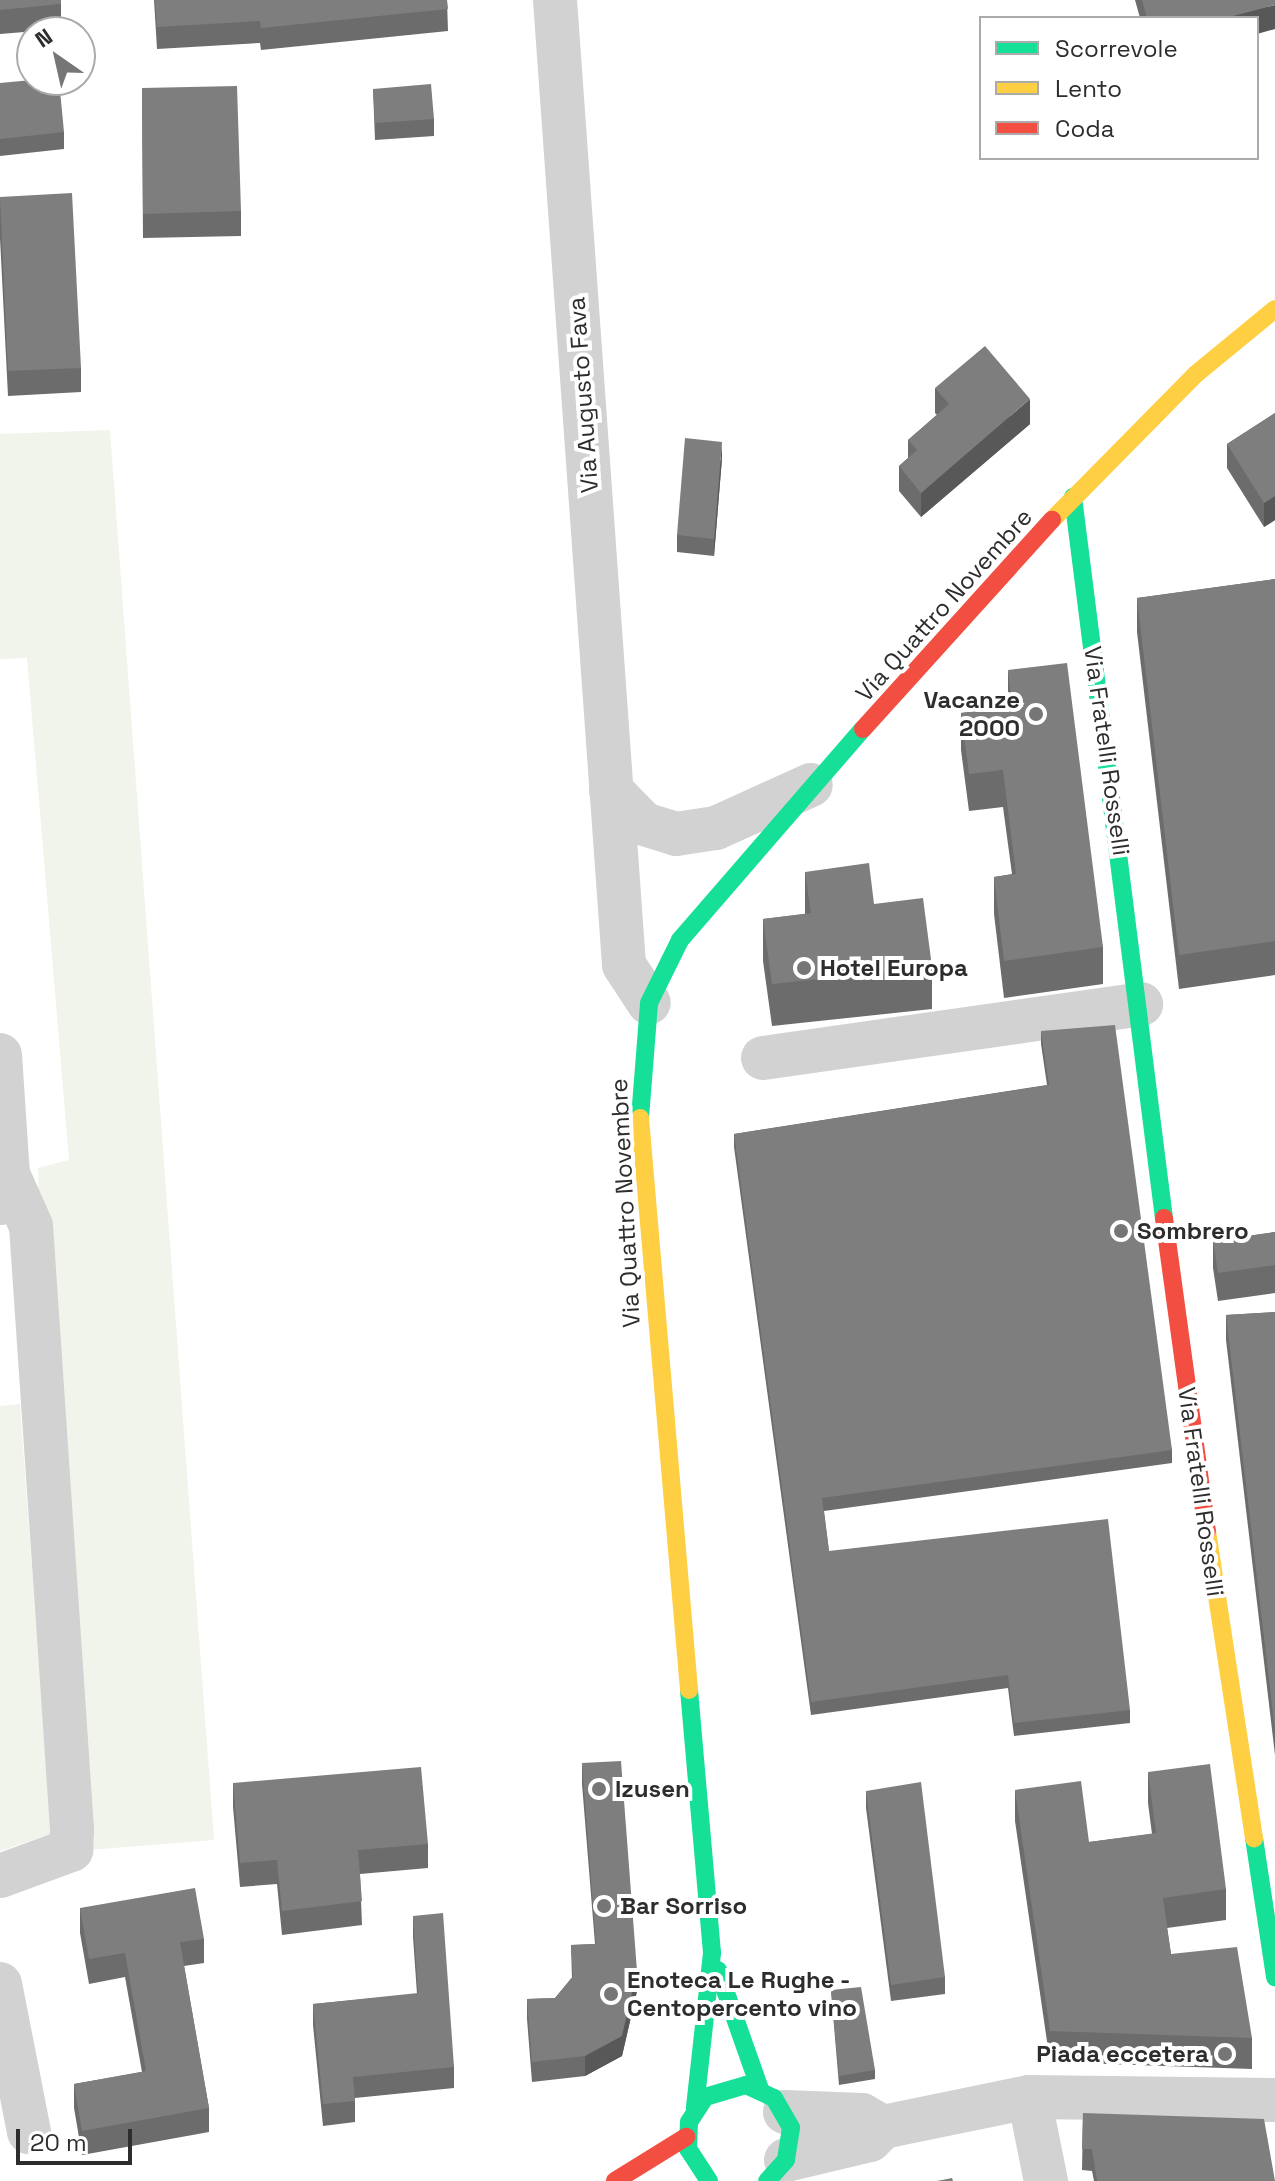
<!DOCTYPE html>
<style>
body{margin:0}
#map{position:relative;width:1275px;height:2181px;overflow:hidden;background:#fff;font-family:"Space Grotesk",sans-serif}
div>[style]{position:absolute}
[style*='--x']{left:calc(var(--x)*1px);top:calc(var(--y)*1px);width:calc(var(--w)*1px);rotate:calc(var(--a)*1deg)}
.green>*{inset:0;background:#f0f4eb}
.street>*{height:44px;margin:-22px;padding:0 22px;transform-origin:22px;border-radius:22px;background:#d2d2d2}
.fast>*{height:18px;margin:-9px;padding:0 9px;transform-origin:9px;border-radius:9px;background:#16e098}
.slow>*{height:18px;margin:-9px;padding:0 9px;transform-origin:9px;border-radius:9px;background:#ffcf43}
.jam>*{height:18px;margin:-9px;padding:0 9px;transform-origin:9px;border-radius:9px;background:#f24e42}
.wall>*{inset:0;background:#6c6c6c}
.shaded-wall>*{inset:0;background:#585858}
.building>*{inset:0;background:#7e7e7e}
.dots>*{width:22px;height:22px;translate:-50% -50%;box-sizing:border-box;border:4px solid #fff;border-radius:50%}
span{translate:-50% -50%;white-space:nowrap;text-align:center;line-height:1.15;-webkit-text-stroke:8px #fff;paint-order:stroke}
.street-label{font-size:24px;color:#2d2d2d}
.poi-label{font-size:24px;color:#2d2d2d;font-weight:700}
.right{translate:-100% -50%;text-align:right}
.left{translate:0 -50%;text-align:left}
.legend{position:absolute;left:979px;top:16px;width:280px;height:144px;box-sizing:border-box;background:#fff;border:2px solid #ababab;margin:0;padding:10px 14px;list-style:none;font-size:24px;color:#2d2d2d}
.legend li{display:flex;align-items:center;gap:16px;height:40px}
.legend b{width:40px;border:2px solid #ababab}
.north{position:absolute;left:16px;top:16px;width:80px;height:80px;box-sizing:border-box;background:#fff;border:2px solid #ababab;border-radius:50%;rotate:326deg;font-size:22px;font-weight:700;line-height:32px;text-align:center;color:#2d2d2d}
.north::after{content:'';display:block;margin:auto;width:28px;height:36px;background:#767676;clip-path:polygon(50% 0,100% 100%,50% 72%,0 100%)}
.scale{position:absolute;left:16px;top:2129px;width:116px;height:36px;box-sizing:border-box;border:4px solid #2d2d2d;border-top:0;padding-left:10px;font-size:24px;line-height:28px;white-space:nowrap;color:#2d2d2d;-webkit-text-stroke:6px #fff;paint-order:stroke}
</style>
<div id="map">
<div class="green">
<i style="clip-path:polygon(110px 430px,214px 1840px,88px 1850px,39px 1206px,38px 1168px,69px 1160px,27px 658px,0 659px,0 434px)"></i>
<i style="clip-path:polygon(20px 1404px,51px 1834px,0 1851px,0 1406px)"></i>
</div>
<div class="street">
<i style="--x:555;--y:0;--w:967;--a:85.91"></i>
<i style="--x:624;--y:965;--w:45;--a:56.7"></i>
<i style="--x:611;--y:790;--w:47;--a:45.9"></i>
<i style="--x:644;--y:824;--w:34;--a:17"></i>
<i style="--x:676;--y:834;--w:40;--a:-8.5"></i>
<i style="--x:716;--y:828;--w:104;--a:-24.4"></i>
<i style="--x:0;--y:1055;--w:119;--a:86.2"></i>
<i style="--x:8;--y:1174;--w:30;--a:104"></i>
<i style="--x:763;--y:1058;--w:382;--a:-8.1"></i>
<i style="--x:0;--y:1876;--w:76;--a:-20.1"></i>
<i style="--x:71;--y:1850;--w:21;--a:-87"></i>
<i style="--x:72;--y:1829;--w:604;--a:-93.89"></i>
<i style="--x:31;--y:1226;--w:57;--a:-113.9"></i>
<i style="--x:0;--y:1984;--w:151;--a:78.9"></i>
<i style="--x:1029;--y:2097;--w:86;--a:78.6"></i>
<i style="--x:785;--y:2112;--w:77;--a:2.2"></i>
<i style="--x:862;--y:2115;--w:24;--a:30"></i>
<i style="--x:786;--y:2160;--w:86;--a:-13.4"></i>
<i style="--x:870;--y:2140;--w:18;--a:-45"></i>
<i style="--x:883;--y:2127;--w:149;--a:-11.6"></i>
<i style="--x:1029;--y:2097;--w:246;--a:0.7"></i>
</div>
<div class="fast">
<i style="--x:1073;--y:497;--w:727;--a:82.81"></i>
<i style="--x:640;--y:1118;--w:115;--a:-85.5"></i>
<i style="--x:649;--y:1003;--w:70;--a:-63.8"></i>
<i style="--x:680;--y:940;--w:279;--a:-49.1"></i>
<i style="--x:689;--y:1690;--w:264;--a:85"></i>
<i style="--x:712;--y:1953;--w:156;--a:96.3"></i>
<i style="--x:1254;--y:1838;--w:141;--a:81.4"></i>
<i style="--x:718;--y:1970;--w:126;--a:70.6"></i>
<i style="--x:709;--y:2181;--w:38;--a:-123"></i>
<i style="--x:688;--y:2149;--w:27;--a:-88"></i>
<i style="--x:689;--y:2122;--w:30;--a:-57"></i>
<i style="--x:705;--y:2097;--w:43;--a:-16.3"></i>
<i style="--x:746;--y:2085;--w:31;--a:25"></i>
<i style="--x:774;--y:2098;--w:34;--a:60"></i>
<i style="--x:791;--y:2128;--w:32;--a:99"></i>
<i style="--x:786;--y:2160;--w:28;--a:132"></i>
</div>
<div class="slow">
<i style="--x:1052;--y:520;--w:205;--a:-45.4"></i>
<i style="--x:1196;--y:374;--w:102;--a:-39.4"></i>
<i style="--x:640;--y:1118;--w:574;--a:85.1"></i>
<i style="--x:1207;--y:1531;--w:311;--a:81.3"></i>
</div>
<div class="jam">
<i style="--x:863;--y:729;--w:282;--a:-47.9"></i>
<i style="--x:1164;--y:1218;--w:316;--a:82.2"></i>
<i style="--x:615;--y:2181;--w:84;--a:-31.8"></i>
</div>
<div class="wall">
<i style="clip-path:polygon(0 0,61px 0,61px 29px,0 34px)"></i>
<i style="clip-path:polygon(154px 0,447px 0,448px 31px,261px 50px,260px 43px,157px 49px)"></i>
<i style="clip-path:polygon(1135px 0,1275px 0,1257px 18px,1140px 18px)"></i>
<i style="clip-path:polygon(0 83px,64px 132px,64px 149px,0 156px)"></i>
<i style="clip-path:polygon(142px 88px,241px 211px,241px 236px,143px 238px)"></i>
<i style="clip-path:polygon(373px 89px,434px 119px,434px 136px,375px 140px)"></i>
<i style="clip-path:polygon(0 197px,81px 368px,81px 392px,8px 396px,0 238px)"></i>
<i style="clip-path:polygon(935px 388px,1030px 424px,921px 517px,899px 491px,899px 466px,908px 458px,908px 440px,937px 415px,935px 413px)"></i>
<i style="clip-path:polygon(1275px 413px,1275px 520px,1264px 527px,1227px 468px,1227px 444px)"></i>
<i style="clip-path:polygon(722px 458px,714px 556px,677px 552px,677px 535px)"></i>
<i style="clip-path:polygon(1275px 579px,1275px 975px,1179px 989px,1137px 632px,1137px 598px)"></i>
<i style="clip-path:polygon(1008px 670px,1103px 947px,1103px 984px,1004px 998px,994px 914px,994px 877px,1012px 874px,1003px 807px,969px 811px,961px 750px,961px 713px,1008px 707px)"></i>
<i style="clip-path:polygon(805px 872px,874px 904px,932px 967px,932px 1009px,772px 1026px,763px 961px,763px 919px,805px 914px)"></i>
<i style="clip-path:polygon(1041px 1031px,1172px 1450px,1172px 1463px,824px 1511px,829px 1551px,1130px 1710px,1130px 1723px,1014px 1736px,1008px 1688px,811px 1715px,734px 1147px,734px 1134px,1047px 1085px,1041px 1044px)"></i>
<i style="clip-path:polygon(1275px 1232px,1275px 1293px,1218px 1301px,1213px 1268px,1213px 1241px)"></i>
<i style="clip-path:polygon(1275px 1312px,1275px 1755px,1226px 1340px,1226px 1315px)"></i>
<i style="clip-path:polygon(582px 1763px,637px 1991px,622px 2056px,585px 2076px,532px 2082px,527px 2019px,527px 1999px,555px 1998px,572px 1978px,571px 1945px,595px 1944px,582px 1784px)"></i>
<i style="clip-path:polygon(1148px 1772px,1226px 1889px,1226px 1920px,1167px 1928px,1171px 1954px,1252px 2038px,1252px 2069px,1050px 2062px,1015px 1821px,1015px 1790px,1089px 1842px,1152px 1834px,1148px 1803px)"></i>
<i style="clip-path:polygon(233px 1783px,428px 1844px,428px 1868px,360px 1874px,362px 1925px,282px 1935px,277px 1884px,240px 1887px,233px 1807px)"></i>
<i style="clip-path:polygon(866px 1791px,945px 1977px,945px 1994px,891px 2001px,866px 1808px)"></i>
<i style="clip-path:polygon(80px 1908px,204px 1939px,204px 1963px,184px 1966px,209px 2108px,209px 2132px,82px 2155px,74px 2108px,74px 2084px,142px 2072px,125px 1977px,89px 1984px,80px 1933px)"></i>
<i style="clip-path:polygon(413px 1916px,454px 2067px,454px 2088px,355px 2098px,355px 2122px,323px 2126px,313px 2025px,313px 2004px,417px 1994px,413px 1937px)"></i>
<i style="clip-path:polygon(831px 1990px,875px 2070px,875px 2079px,839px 2085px)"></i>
<i style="clip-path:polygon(1083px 2113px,1275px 2181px,1094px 2181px,1092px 2171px,1082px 2170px)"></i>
</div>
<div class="shaded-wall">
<i style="clip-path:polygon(1275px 5px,1275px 29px,1257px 34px,1257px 18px,1225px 18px)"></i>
<i style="clip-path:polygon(1030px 399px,1030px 424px,921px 517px,921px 493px)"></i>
<i style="clip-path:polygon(722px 442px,722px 458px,714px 556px,714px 539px)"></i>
<i style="clip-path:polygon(1275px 496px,1275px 520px,1264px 527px,1264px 503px)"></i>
<i style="clip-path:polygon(637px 1971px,637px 1991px,622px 2056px,585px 2076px,585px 2056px)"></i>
</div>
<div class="building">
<i style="clip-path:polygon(0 0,61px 0,61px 4px,0 10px)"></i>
<i style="clip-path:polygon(155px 0,447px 0,448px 9px,261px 28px,260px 21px,157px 27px)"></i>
<i style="clip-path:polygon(1142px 0,1275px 0,1275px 5px,1225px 18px,1147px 18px)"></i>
<i style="clip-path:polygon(32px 80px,59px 80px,64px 132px,0 139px,0 83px)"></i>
<i style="clip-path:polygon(431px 84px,434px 119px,375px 123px,373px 89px)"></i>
<i style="clip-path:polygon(237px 86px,241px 211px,143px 214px,142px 88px)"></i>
<i style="clip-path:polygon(72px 193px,81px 368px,8px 371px,0 197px)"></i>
<i style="clip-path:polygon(985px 346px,1030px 399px,921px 493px,899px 466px,917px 450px,908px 440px,949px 404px,935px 388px)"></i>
<i style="clip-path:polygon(1275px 413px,1275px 496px,1264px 503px,1227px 444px)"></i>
<i style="clip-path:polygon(685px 438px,722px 442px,714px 539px,677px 535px)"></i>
<i style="clip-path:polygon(1275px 579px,1275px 941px,1179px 955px,1137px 598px)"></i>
<i style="clip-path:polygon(1067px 663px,1103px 947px,1004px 961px,994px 877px,1016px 874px,1003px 770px,969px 774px,961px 713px,1012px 707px,1008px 670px)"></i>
<i style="clip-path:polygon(869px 863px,874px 904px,923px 898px,932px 967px,772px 984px,763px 919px,811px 913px,805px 872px)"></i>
<i style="clip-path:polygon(1115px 1025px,1172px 1450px,822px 1498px,829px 1551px,1108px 1519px,1130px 1710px,1014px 1723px,1008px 1675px,811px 1702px,734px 1134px,1049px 1085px,1041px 1031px)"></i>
<i style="clip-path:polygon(1275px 1232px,1275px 1265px,1218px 1273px,1213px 1241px)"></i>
<i style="clip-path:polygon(1275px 1312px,1275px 1730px,1226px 1315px)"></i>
<i style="clip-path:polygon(621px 1761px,637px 1971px,622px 2036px,585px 2056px,532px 2062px,527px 1999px,555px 1998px,573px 1976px,571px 1945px,596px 1944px,582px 1763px)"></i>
<i style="clip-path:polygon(1210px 1764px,1226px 1889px,1163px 1898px,1171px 1954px,1237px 1947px,1252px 2038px,1050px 2031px,1015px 1790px,1081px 1781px,1089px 1842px,1156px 1833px,1148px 1772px)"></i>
<i style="clip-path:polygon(421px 1767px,428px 1844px,358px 1850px,362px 1901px,282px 1911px,277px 1860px,240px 1863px,233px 1783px)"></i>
<i style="clip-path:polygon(921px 1782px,945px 1977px,891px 1985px,866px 1791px)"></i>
<i style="clip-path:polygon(195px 1888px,204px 1939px,180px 1942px,209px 2108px,82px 2131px,74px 2084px,146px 2071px,125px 1953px,89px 1959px,80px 1908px)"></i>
<i style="clip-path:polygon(443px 1913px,454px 2067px,353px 2077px,355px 2101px,323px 2104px,313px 2004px,418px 1993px,413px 1916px)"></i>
<i style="clip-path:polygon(861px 1987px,875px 2070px,839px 2076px,831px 1990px)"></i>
<i style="clip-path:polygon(1083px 2113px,1264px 2119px,1275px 2181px,1097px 2181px,1092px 2149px,1082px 2149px)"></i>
<i style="clip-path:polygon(952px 2178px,953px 2181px,937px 2181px)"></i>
</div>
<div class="dots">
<i style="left:1036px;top:714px;background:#767676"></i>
<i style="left:804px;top:968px;background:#767676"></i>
<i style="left:1121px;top:1231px;background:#767676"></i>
<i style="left:599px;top:1789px;background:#767676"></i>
<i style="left:604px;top:1906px;background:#767676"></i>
<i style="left:611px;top:1994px;background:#767676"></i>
<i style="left:1225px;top:2054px;background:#767676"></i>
</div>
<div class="street-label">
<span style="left:583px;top:395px;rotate:-94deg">Via Augusto Fava</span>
<span style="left:944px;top:605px;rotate:-48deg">Via Quattro Novembre</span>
<span style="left:1107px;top:751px;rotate:82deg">Via Fratelli Rosselli</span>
<span style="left:625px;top:1203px;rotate:-93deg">Via Quattro Novembre</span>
<span style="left:1201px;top:1492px;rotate:82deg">Via Fratelli Rosselli</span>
</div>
<div class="poi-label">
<span class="right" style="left:1020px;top:714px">Vacanze<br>2000</span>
<span class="left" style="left:820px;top:968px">Hotel Europa</span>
<span class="left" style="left:1137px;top:1231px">Sombrero</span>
<span class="left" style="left:615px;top:1789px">Izusen</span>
<span class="left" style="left:620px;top:1906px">Bar Sorriso</span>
<span class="left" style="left:627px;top:1994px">Enoteca Le Rughe -<br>Centopercento vino</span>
<span class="right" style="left:1209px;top:2054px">Piada eccetera</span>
</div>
<ul class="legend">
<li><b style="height:10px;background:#16e098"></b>Scorrevole</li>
<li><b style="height:10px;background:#ffcf43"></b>Lento</li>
<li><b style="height:10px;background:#f24e42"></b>Coda</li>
</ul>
<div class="north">N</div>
<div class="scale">20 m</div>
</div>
